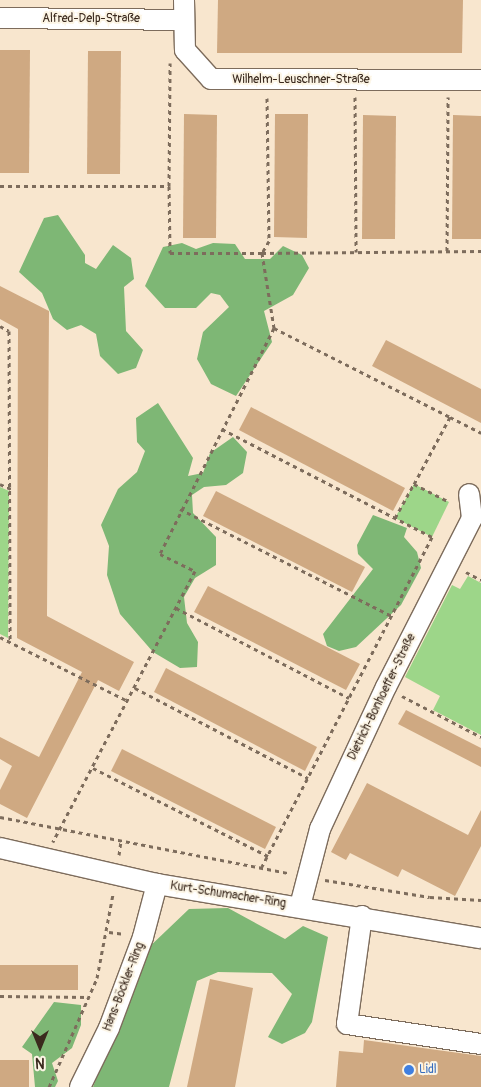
<!DOCTYPE html>
<meta charset="utf-8">
<style>
body{margin:0}
#map{position:relative;width:481px;height:1087px;overflow:hidden;background:#f8e6ce;font-family:Pangolin,sans-serif}
div>[style]{position:absolute}
[style*='--x']{left:calc(var(--x)*1px);top:calc(var(--y)*1px);width:calc(var(--w)*1px);rotate:calc(var(--a)*1deg)}
.green>*{inset:0;background:#9dd689}
.forest>*{inset:0;background:#7eb775}
.building>*{inset:0;background:#cfa982}
.path>*{height:3px;margin-top:-1.5px;transform-origin:0;background:repeating-linear-gradient(90deg,#7d6c5c 0 4px,transparent 0 8px)}
.roads{filter:drop-shadow(1px 0 #7d6c5c) drop-shadow(-1px 0 #7d6c5c) drop-shadow(0 1px #7d6c5c) drop-shadow(0 -1px #7d6c5c)}
.minor>*{height:20px;margin:-10px;padding:0 10px;transform-origin:10px;border-radius:10px;background:#fff}
.dots>*{width:14px;height:14px;translate:-50% -50%;box-sizing:border-box;border:2px solid #fcf5e5;border-radius:50%}
span{translate:-50% -50%;white-space:nowrap;text-align:center;line-height:1.15;-webkit-text-stroke:4px #fcf5e5;paint-order:stroke}
.street-label{font-size:12px;color:#3b2a1e}
.shop-label{font-size:12px;color:#366cbe}
.left{translate:0 -50%;text-align:left}
.north{position:absolute;left:15px;top:1022px;width:50px;height:50px;-webkit-text-stroke:4px #fcf5e5;paint-order:stroke;rotate:180deg;font-size:14px;font-weight:700;line-height:20px;text-align:center;color:#3b2a1e}
.north::after{content:'';display:block;margin:auto;width:18px;height:22px;background:#3b2a1e;clip-path:polygon(50% 0,100% 100%,50% 72%,0 100%)}
</style>
<div id="map">
<div class="green">
<i style="clip-path:polygon(414px 484px,449px 502px,432px 537px,395px 518px)"></i>
<i style="clip-path:polygon(0 487px,9px 491px,8px 638px,0 634px)"></i>
<i style="clip-path:polygon(468px 576px,481px 583px,481px 735px,433px 710px,440px 696px,405px 677px,452px 585px,460px 589px)"></i>
</div>
<div class="forest">
<i style="clip-path:polygon(58px 215px,85px 255px,85px 263px,96px 269px,113px 245px,131px 258px,134px 279px,124px 287px,126px 331px,143px 350px,136px 368px,118px 374px,100px 356px,96px 334px,81px 325px,67px 330px,53px 319px,42px 293px,19px 272px,44px 218px)"></i>
<i style="clip-path:polygon(182px 243px,196px 249px,213px 243px,235px 244px,245px 259px,270px 259px,283px 246px,302px 255px,309px 268px,293px 295px,264px 311px,272px 342px,236px 396px,211px 384px,197px 359px,203px 332px,229px 307px,220px 295px,211px 293px,196px 308px,165px 308px,145px 286px,163px 247px)"></i>
<i style="clip-path:polygon(158px 403px,193px 458px,188px 476px,203px 473px,210px 453px,233px 437px,247px 452px,243px 473px,226px 485px,204px 487px,192px 495px,193px 513px,216px 537px,216px 565px,195px 578px,184px 597px,187px 623px,198px 642px,197px 667px,180px 668px,153px 652px,120px 614px,107px 575px,109px 546px,101px 525px,118px 489px,137px 472px,145px 451px,137px 442px,136px 418px)"></i>
<i style="clip-path:polygon(373px 515px,407px 528px,404px 537px,417px 552px,421px 568px,401px 605px,356px 647px,339px 651px,327px 646px,323px 634px,373px 569px,358px 554px,357px 545px)"></i>
<i style="clip-path:polygon(228px 908px,285px 939px,303px 926px,328px 937px,312px 1022px,305px 1033px,282px 1044px,268px 1037px,292px 994px,272px 973px,218px 972px,197px 981px,169px 1087px,93px 1087px,145px 951px,189px 909px)"></i>
<i style="clip-path:polygon(54px 1002px,81px 1005px,81px 1025px,72px 1048px,52px 1063px,58px 1081px,55px 1087px,35px 1087px,32px 1054px,22px 1047px)"></i>
</div>
<div class="building">
<i style="clip-path:polygon(218px 0,463px 0,462px 53px,217px 53px)"></i>
<i style="clip-path:polygon(0 50px,30px 50px,29px 173px,0 173px)"></i>
<i style="clip-path:polygon(88px 51px,121px 51px,120px 174px,87px 174px)"></i>
<i style="clip-path:polygon(184px 114px,217px 115px,216px 238px,183px 238px)"></i>
<i style="clip-path:polygon(275px 114px,308px 114px,307px 238px,274px 237px)"></i>
<i style="clip-path:polygon(363px 115px,396px 116px,395px 239px,362px 239px)"></i>
<i style="clip-path:polygon(453px 115px,481px 116px,481px 239px,452px 239px)"></i>
<i style="clip-path:polygon(0 286px,49px 311px,47px 616px,134px 662px,119px 691px,98px 680px,27px 818px,0 804px,0 790px,12px 766px,0 759px,0 737px,39px 757px,82px 672px,17px 638px,18px 329px,0 319px)"></i>
<i style="clip-path:polygon(386px 340px,481px 389px,481px 423px,372px 366px)"></i>
<i style="clip-path:polygon(251px 407px,405px 488px,393px 511px,239px 430px)"></i>
<i style="clip-path:polygon(216px 491px,365px 567px,352px 592px,203px 516px)"></i>
<i style="clip-path:polygon(208px 586px,360px 664px,346px 690px,194px 612px)"></i>
<i style="clip-path:polygon(166px 668px,317px 747px,305px 771px,154px 692px)"></i>
<i style="clip-path:polygon(406px 710px,481px 748px,481px 767px,398px 724px)"></i>
<i style="clip-path:polygon(122px 749px,276px 827px,265px 849px,111px 771px)"></i>
<i style="clip-path:polygon(367px 783px,468px 835px,481px 810px,481px 846px,455px 896px,402px 869px,398px 877px,350px 853px,346px 860px,331px 852px)"></i>
<i style="clip-path:polygon(0 965px,78px 965px,78px 990px,0 990px)"></i>
<i style="clip-path:polygon(210px 979px,253px 988px,235px 1087px,187px 1087px)"></i>
<i style="clip-path:polygon(364px 1040px,481px 1056px,481px 1087px,336px 1087px,339px 1051px,363px 1053px)"></i>
<i style="clip-path:polygon(0 1060px,29px 1060px,29px 1087px,0 1087px)"></i>
</div>
<div class="path">
<i style="--x:355;--y:97;--w:155;--a:89.6"></i>
<i style="--x:267;--y:98;--w:143;--a:89.2"></i>
<i style="--x:269;--y:241;--w:14;--a:120"></i>
<i style="--x:262;--y:253;--w:219;--a:-0.5"></i>
<i style="--x:0;--y:186;--w:169;--a:0"></i>
<i style="--x:169;--y:186;--w:67;--a:89.1"></i>
<i style="--x:170;--y:253;--w:92;--a:0"></i>
<i style="--x:262;--y:253;--w:76;--a:80.9"></i>
<i style="--x:274;--y:328;--w:253;--a:116.8"></i>
<i style="--x:160;--y:554;--w:39;--a:26"></i>
<i style="--x:195;--y:571;--w:306;--a:117.7"></i>
<i style="--x:169;--y:186;--w:123;--a:-89.5"></i>
<i style="--x:447;--y:251;--w:154;--a:-89.6"></i>
<i style="--x:0;--y:326;--w:10;--a:29"></i>
<i style="--x:9;--y:331;--w:311;--a:89.8"></i>
<i style="--x:274;--y:328;--w:197;--a:26.8"></i>
<i style="--x:450;--y:417;--w:76;--a:118.2"></i>
<i style="--x:414;--y:484;--w:39;--a:27"></i>
<i style="--x:450;--y:417;--w:35;--a:27"></i>
<i style="--x:222;--y:429;--w:236;--a:27.2"></i>
<i style="--x:432;--y:537;--w:371;--a:117.3"></i>
<i style="--x:0;--y:484;--w:12;--a:24"></i>
<i style="--x:180;--y:509;--w:237;--a:26.8"></i>
<i style="--x:395;--y:518;--w:39;--a:-61"></i>
<i style="--x:466;--y:572;--w:17;--a:28"></i>
<i style="--x:176;--y:608;--w:195;--a:27.5"></i>
<i style="--x:0;--y:637;--w:143;--a:26.6"></i>
<i style="--x:135;--y:688;--w:195;--a:27.5"></i>
<i style="--x:402;--y:696;--w:89;--a:27.4"></i>
<i style="--x:93;--y:768;--w:196;--a:26.7"></i>
<i style="--x:0;--y:817;--w:294;--a:11"></i>
<i style="--x:119;--y:855;--w:14;--a:-82"></i>
<i style="--x:325;--y:880;--w:106;--a:9.2"></i>
<i style="--x:430;--y:897;--w:51;--a:3.4"></i>
<i style="--x:109;--y:932;--w:16;--a:7"></i>
<i style="--x:0;--y:996;--w:89;--a:0.6"></i>
<i style="--x:49;--y:1087;--w:119;--a:-66.2"></i>
<i style="--x:97;--y:978;--w:86;--a:-79.2"></i>
</div>
<div class="roads">
<div class="minor">
<i style="--x:184;--y:0;--w:50;--a:88.9"></i>
<i style="--x:185;--y:50;--w:39;--a:48"></i>
<i style="--x:211;--y:79;--w:270;--a:0.2"></i>
<i style="--x:0;--y:18;--w:183;--a:0.6"></i>
<i style="--x:0;--y:848;--w:161;--a:12.9"></i>
<i style="--x:157;--y:884;--w:328;--a:9.5"></i>
<i style="--x:300;--y:906;--w:80;--a:-75.4"></i>
<i style="--x:320;--y:829;--w:157;--a:-65.1"></i>
<i style="--x:386;--y:687;--w:190;--a:-63"></i>
<i style="--x:472;--y:518;--w:24;--a:-97"></i>
<i style="--x:362;--y:916;--w:109;--a:97.9"></i>
<i style="--x:347;--y:1024;--w:135;--a:8.5"></i>
<i style="--x:80;--y:1087;--w:66;--a:-63.8"></i>
<i style="--x:109;--y:1028;--w:97;--a:-69.5"></i>
<i style="--x:143;--y:937;--w:55;--a:-75.2"></i>
</div>
</div>
<div class="dots">
<i style="left:409px;top:1070px;background:#3f7fe0"></i>
</div>
<div class="street-label">
<span style="left:91px;top:19px">Alfred-Delp-Straße</span>
<span style="left:301px;top:80px">Wilhelm-Leuschner-Straße</span>
<span style="left:382px;top:697px;rotate:-64deg">Dietrich-Bonhoeffer-Straße</span>
<span style="left:228px;top:895px;rotate:9deg">Kurt-Schumacher-Ring</span>
<span style="left:124px;top:987px;rotate:-69deg">Hans-Böckler-Ring</span>
</div>
<div class="shop-label">
<span class="left" style="left:419px;top:1070px">Lidl</span>
</div>
<div class="north">N</div>
</div>
